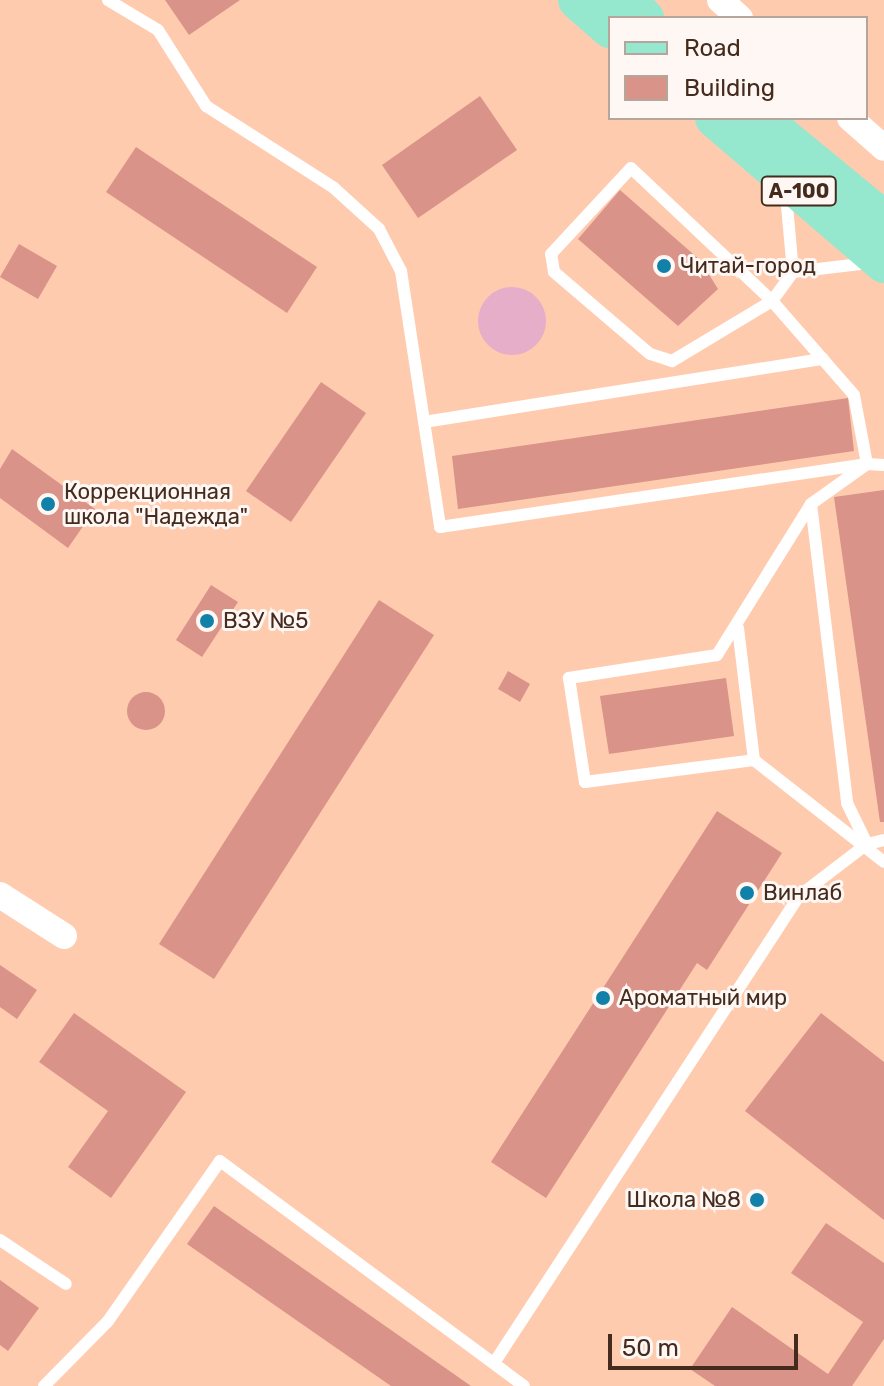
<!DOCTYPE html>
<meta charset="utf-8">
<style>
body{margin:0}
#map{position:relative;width:884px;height:1386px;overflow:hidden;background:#ffcbaf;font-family:Rubik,sans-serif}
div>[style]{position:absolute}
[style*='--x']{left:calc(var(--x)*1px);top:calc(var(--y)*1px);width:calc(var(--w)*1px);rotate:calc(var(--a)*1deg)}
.green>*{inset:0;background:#e6aec8}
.round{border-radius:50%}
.building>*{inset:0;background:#d99388}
.lane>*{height:12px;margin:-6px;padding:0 6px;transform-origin:6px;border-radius:6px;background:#fff}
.street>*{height:26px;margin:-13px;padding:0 13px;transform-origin:13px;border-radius:13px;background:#fff}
.primary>*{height:40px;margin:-20px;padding:0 20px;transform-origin:20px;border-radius:20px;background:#95e7ce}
.dots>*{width:22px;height:22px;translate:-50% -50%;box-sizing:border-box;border:4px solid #fef7f3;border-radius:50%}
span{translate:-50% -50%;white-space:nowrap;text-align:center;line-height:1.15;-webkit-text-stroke:6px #fef7f3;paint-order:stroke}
.shield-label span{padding:2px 6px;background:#fef7f3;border:2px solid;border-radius:6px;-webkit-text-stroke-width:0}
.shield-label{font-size:20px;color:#442b1d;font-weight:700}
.poi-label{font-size:22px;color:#442b1d}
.left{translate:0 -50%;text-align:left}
.right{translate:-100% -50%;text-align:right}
.legend{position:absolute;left:608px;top:16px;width:260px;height:104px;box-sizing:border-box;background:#fef7f3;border:2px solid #b4a59d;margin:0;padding:10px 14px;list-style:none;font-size:24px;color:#442b1d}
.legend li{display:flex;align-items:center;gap:16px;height:40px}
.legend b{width:40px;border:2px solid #b4a59d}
.scale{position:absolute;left:608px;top:1334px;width:190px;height:36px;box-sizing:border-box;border:4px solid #442b1d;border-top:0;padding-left:10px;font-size:24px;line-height:28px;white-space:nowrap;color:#442b1d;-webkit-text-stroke:6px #fef7f3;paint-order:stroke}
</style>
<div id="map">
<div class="green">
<i class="round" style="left:478px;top:287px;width:68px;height:68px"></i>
</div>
<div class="building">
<i style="clip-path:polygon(165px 0,240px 0,189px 35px)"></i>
<i style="clip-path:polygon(480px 96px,517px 150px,418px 218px,382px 165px)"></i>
<i style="clip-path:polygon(136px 147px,317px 267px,287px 313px,106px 192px)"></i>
<i style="clip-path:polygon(620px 190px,700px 260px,718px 289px,678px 326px,578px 239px)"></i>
<i style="clip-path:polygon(19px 244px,57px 266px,38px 299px,0 277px)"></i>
<i style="clip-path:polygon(321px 382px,366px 413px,291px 522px,246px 491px)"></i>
<i style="clip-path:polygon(848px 398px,854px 451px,458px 509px,452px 456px)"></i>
<i style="clip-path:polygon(12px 449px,95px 509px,68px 548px,0 498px,0 469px)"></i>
<i style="clip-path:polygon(884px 490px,884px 822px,880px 822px,834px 497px)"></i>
<i style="clip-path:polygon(211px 585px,238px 602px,202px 657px,176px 640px)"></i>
<i style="clip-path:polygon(379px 600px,434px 635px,214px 979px,159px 944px)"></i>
<i style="clip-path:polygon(508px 671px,530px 684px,520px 702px,498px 689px)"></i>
<i style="clip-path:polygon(726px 678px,734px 736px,609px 754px,600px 696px)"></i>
<i class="round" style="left:127px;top:692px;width:38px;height:38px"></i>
<i style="clip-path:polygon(717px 811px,782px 853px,707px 970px,697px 963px,546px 1198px,491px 1162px)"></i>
<i style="clip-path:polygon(0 965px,37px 990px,17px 1019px,0 1007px)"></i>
<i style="clip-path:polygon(74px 1013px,186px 1092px,111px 1198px,68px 1167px,108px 1111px,39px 1062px)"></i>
<i style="clip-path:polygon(821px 1013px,884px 1062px,884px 1220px,745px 1111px)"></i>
<i style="clip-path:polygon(214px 1206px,471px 1386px,391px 1386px,187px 1244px)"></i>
<i style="clip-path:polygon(826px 1223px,884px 1263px,884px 1339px,852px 1386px,715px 1386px,690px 1369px,732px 1307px,828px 1374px,863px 1322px,791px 1273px)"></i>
<i style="clip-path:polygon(0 1280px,39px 1308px,8px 1351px,0 1345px)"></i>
</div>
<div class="lane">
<i style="--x:108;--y:0;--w:58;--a:31"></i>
<i style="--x:158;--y:30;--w:90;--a:57.7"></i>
<i style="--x:206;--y:106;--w:152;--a:32.6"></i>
<i style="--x:334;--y:188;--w:61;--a:42.3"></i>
<i style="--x:379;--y:229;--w:47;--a:62.4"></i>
<i style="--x:401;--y:271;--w:259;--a:81.3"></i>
<i style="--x:440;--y:527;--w:432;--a:-8.4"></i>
<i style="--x:867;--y:464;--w:70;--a:-100.7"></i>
<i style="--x:854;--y:395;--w:125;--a:-131.1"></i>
<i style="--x:772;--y:301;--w:36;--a:-54"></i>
<i style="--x:793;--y:272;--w:77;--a:-95.2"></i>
<i style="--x:631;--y:168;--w:194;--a:43.3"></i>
<i style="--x:772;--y:301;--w:117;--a:149"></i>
<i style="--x:672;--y:361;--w:23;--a:-162"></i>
<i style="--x:650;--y:354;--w:126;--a:-139.5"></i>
<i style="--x:554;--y:272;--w:18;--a:-99"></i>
<i style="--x:551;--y:254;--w:117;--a:-47.1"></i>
<i style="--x:793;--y:272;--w:76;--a:-6.8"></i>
<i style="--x:424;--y:422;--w:404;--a:-9"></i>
<i style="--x:884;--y:465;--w:17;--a:-177"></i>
<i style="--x:867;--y:464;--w:69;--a:144.5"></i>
<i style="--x:811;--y:504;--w:178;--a:121.9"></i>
<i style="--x:717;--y:655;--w:150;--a:171.2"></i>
<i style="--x:569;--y:678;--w:105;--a:81.3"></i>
<i style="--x:585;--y:782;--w:170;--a:-7.4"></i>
<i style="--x:754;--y:760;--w:165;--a:38.1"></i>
<i style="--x:811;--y:504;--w:301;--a:83.1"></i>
<i style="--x:847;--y:803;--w:46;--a:64"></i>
<i style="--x:867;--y:844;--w:17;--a:-13"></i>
<i style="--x:738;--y:628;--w:133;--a:83.1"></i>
<i style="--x:0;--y:1240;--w:79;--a:33.7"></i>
<i style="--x:494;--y:1363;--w:558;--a:-56.85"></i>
<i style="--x:799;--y:896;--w:86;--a:-37.4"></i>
<i style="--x:44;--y:1386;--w:91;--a:-45.4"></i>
<i style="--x:108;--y:1321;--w:195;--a:-55"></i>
<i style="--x:220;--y:1161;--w:378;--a:36.5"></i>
</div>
<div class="street">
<i style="--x:720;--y:0;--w:27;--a:42"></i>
<i style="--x:850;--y:118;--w:45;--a:41.4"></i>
<i style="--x:0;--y:895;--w:76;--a:32.6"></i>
</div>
<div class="primary">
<i style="--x:578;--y:0;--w:43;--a:41.2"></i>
<i style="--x:623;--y:0;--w:28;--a:41"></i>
<i style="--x:715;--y:118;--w:223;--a:40.6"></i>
<i style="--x:759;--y:118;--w:162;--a:39.5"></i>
</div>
<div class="dots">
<i style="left:664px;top:266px;background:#1281a9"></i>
<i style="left:48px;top:504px;background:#1281a9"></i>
<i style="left:207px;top:621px;background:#1281a9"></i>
<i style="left:747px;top:893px;background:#1281a9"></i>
<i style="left:603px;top:998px;background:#1281a9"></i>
<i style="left:757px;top:1200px;background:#1281a9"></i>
</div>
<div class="shield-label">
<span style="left:799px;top:191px">А-100</span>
</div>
<div class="poi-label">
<span class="left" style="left:680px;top:266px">Читай-город</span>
<span class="left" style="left:64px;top:504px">Коррекционная<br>школа "Надежда"</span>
<span class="left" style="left:223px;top:621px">ВЗУ №5</span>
<span class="left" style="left:763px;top:893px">Винлаб</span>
<span class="left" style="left:619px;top:998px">Ароматный мир</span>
<span class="right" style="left:741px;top:1200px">Школа №8</span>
</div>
<ul class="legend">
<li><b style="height:10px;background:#95e7ce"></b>Road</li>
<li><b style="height:22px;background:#d99388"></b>Building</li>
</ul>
<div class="scale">50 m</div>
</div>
